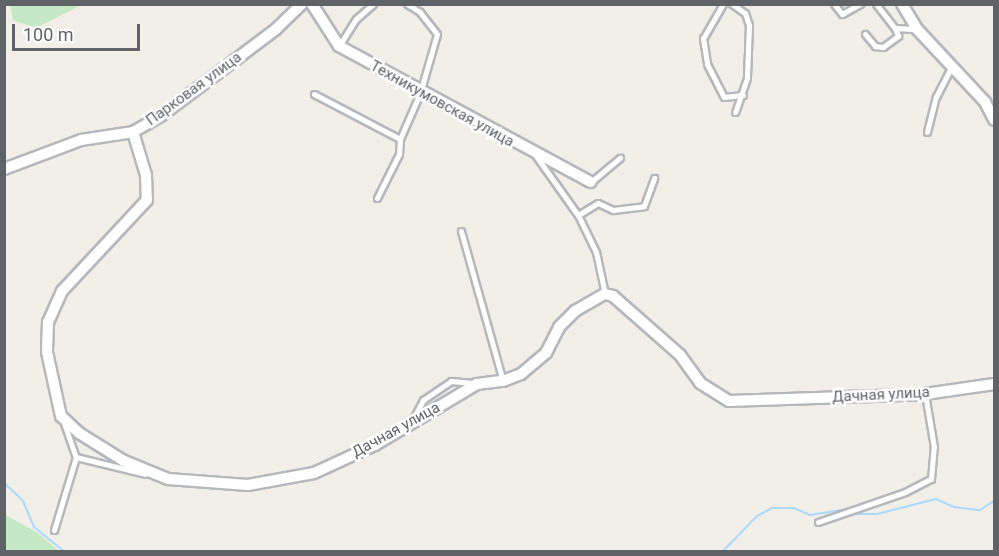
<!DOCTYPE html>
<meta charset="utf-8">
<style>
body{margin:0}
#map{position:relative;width:999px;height:556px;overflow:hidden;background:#f1efe8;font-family:Roboto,sans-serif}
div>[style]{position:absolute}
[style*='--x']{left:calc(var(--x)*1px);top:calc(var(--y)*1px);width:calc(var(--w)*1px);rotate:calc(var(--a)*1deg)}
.green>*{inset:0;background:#c5e8c5}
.stream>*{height:2px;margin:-1px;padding:0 1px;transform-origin:1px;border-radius:1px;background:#aadaff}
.roads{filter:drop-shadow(2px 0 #b5b8bc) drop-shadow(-2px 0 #b5b8bc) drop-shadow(0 2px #b5b8bc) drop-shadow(0 -2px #b5b8bc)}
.lane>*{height:5px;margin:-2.5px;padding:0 2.5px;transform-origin:2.5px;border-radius:2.5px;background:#fff}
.street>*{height:10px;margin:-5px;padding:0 5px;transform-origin:5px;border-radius:5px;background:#fff}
span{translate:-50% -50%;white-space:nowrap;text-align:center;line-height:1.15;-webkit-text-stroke:5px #fff;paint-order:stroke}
.street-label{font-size:15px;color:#5f6368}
.frame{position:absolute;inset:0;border:6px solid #5f6368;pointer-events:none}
.scale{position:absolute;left:12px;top:24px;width:128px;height:27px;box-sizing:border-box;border:3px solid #5f6368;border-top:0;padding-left:8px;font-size:18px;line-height:21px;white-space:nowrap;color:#5f6368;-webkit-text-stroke:4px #fff;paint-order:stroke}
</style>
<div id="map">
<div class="green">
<i style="clip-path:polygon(10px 5px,10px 4px,81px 5px,36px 28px,13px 20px)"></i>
<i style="clip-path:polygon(4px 514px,38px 533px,59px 551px,5px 551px)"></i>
</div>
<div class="stream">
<i style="--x:4;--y:483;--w:26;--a:43"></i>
<i style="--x:23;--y:501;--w:28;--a:67"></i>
<i style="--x:34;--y:527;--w:40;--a:39"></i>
<i style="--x:855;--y:514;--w:22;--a:0"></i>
<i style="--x:877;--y:514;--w:61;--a:-14.3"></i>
<i style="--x:936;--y:499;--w:20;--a:24"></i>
<i style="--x:954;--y:507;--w:26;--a:7"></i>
<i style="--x:980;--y:510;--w:17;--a:-33"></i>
<i style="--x:722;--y:552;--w:50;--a:-45.8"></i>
<i style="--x:757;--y:516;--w:17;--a:-28"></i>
<i style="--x:772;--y:508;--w:22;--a:0"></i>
<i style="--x:794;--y:508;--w:17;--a:24"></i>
<i style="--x:810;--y:515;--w:32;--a:-9"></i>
</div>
<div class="roads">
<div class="lane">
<i style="--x:723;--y:4;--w:39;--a:120"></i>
<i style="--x:703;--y:38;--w:26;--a:81"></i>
<i style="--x:707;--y:64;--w:37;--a:63"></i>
<i style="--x:724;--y:97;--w:19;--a:-6"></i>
<i style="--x:732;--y:4;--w:16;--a:35"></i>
<i style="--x:745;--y:13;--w:13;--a:72"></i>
<i style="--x:749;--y:25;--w:53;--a:92.2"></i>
<i style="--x:747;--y:78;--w:36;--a:109"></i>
<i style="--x:834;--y:4;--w:13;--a:51"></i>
<i style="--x:842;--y:14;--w:21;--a:-29"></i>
<i style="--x:876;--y:4;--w:31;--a:52"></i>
<i style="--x:895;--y:28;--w:22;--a:3"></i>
<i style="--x:865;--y:34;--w:16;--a:50"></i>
<i style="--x:875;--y:46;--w:8;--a:7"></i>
<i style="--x:883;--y:47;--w:19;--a:-36"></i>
<i style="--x:898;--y:36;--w:9;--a:-111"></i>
<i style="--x:339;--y:46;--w:32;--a:-58"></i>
<i style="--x:356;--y:19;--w:23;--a:-41"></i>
<i style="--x:314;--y:94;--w:97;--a:27.6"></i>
<i style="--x:927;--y:132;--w:36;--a:-76"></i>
<i style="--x:936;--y:97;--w:33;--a:-63"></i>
<i style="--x:536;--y:156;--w:72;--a:54.6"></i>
<i style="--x:578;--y:215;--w:41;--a:64.1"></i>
<i style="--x:596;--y:252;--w:43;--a:77.9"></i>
<i style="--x:591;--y:182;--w:38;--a:-40"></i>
<i style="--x:377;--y:198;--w:49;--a:-63.4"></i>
<i style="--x:399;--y:154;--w:15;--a:-86"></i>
<i style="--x:400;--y:139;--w:50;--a:-66.5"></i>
<i style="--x:420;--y:93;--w:61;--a:-73.9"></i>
<i style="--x:437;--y:34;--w:28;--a:-128"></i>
<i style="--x:420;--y:12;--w:15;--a:-148"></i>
<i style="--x:578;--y:215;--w:23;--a:-31"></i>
<i style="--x:598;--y:203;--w:17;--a:25"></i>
<i style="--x:613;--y:210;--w:31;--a:-7"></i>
<i style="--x:644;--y:206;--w:30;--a:-70"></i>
<i style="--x:461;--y:231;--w:156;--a:74.4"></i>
<i style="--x:413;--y:419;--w:21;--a:-62"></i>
<i style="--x:423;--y:400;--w:34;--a:-34"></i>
<i style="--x:451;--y:381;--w:22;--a:5"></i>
<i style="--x:64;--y:423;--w:36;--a:71"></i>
<i style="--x:76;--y:457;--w:71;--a:13.8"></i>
<i style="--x:818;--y:522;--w:92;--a:-19"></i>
<i style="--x:905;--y:492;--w:29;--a:-27"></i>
<i style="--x:931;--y:479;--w:32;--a:-85"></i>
<i style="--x:934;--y:447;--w:54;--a:-99.6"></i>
<i style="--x:54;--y:530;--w:76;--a:-73.2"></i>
</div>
<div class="street">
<i style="--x:312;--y:4;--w:50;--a:57.3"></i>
<i style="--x:339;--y:46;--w:286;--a:28.4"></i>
<i style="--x:902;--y:4;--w:29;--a:59"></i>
<i style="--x:917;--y:29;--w:100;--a:47"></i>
<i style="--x:985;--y:102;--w:20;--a:63"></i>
<i style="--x:133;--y:132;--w:45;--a:73.2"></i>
<i style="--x:146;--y:175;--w:25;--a:88"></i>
<i style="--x:147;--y:200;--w:125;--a:133"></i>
<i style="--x:62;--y:291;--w:34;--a:114"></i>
<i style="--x:48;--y:322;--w:30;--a:92"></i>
<i style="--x:47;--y:352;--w:66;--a:77.7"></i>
<i style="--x:61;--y:416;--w:25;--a:43"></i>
<i style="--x:79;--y:433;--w:53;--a:31.9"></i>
<i style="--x:124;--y:461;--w:48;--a:22.2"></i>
<i style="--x:168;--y:479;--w:80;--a:4.3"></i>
<i style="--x:248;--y:485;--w:67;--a:-10.3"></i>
<i style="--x:314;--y:473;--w:67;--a:-24.7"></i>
<i style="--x:375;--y:445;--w:119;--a:-30.9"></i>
<i style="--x:477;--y:384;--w:26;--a:-7"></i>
<i style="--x:503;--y:381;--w:19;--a:-21"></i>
<i style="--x:521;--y:374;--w:33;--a:-40"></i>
<i style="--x:546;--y:353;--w:29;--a:-63"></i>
<i style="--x:559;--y:327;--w:23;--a:-45"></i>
<i style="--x:575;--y:311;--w:34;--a:-30"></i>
<i style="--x:605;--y:294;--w:8;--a:14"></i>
<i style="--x:613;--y:296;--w:89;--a:41.4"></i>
<i style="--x:680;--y:355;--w:34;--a:54"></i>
<i style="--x:700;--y:383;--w:34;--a:32"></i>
<i style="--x:729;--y:401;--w:196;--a:-2"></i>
<i style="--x:925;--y:394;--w:70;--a:-8.2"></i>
<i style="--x:4;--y:169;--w:82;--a:-20.6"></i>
<i style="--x:81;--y:140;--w:53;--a:-8.7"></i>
<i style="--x:133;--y:132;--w:34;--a:-30"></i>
<i style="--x:162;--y:115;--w:143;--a:-37"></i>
<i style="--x:276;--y:29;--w:36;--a:-44"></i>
</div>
</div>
<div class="street-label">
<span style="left:194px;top:89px;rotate:-36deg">Парковая улица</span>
<span style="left:442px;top:104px;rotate:29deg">Техникумовская улица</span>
<span style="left:881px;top:395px;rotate:-3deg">Дачная улица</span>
<span style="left:396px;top:430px;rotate:-29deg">Дачная улица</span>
</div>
<div class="frame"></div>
<div class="scale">100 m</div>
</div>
